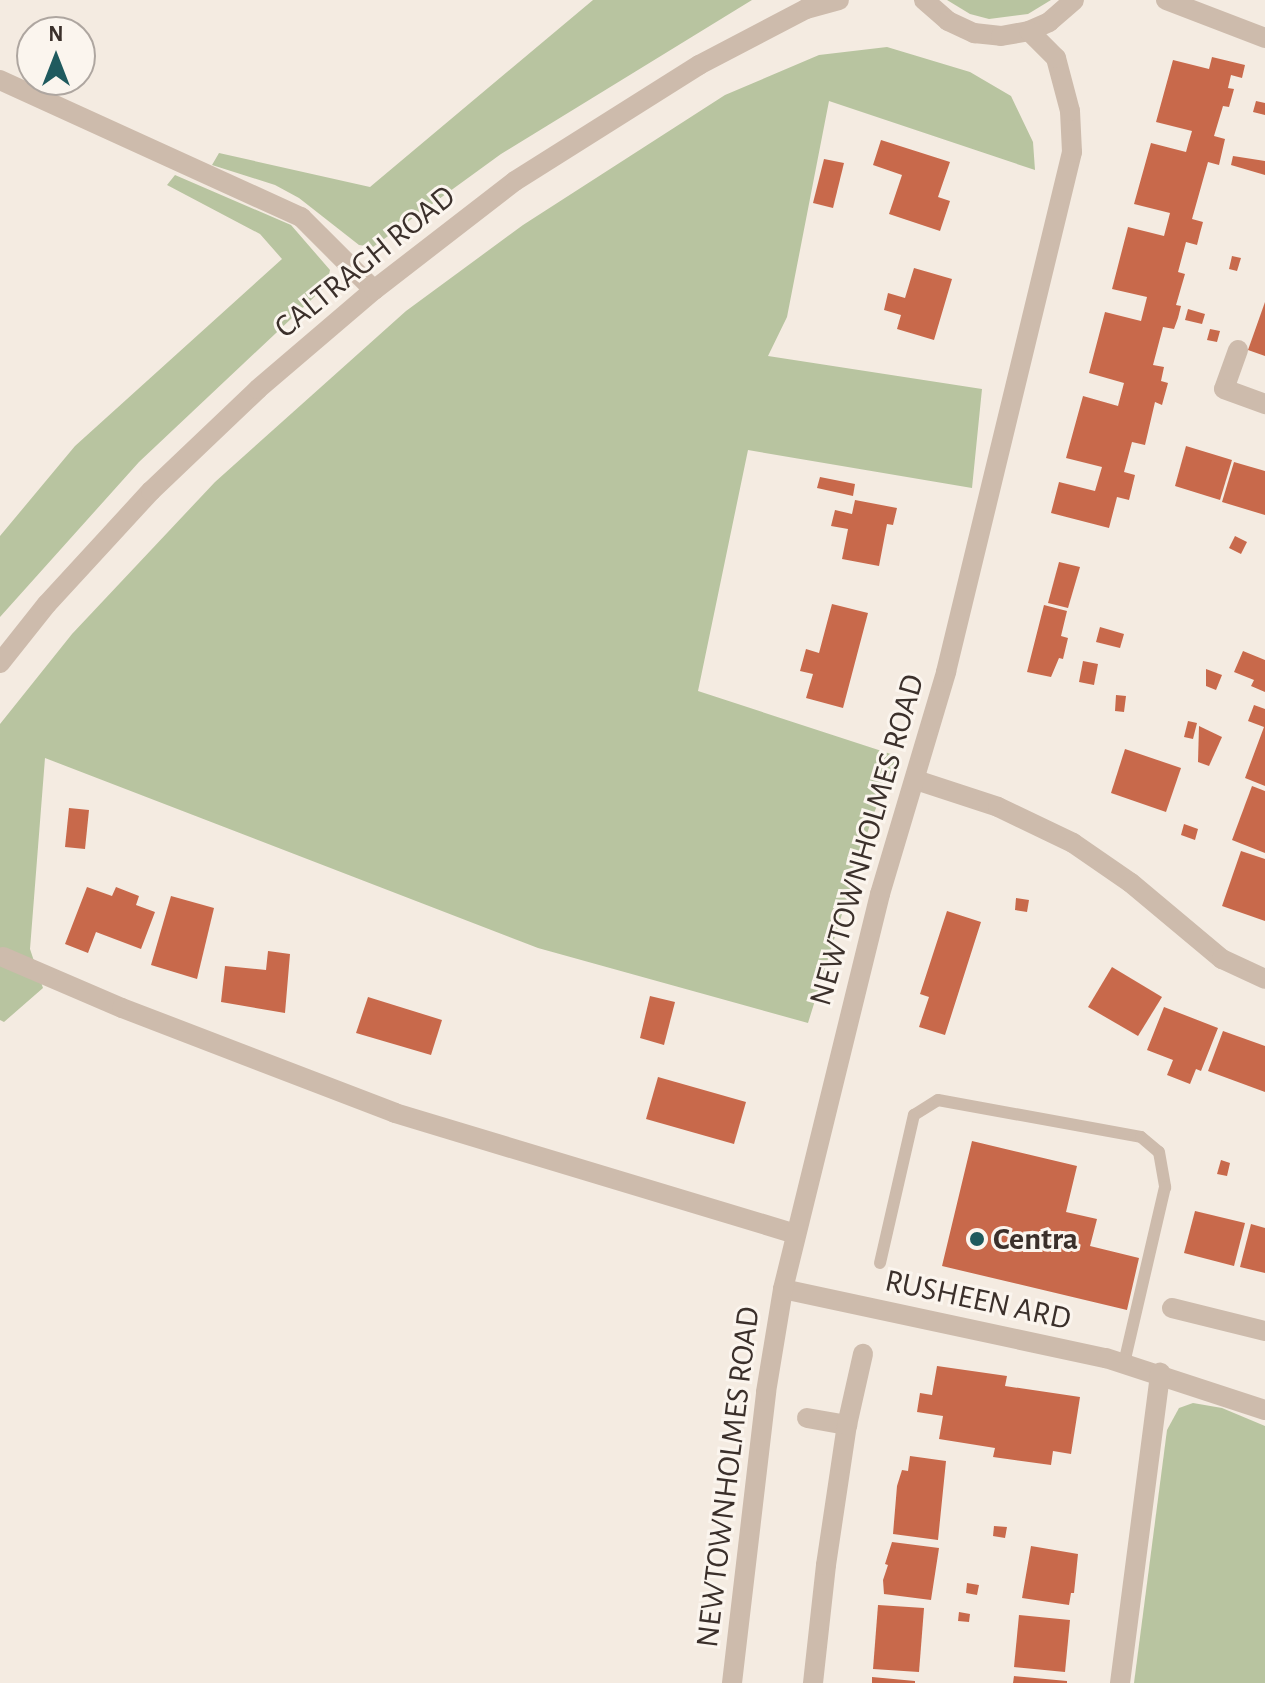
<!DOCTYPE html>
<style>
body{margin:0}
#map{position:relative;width:1265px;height:1683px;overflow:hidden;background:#f4ebe1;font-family:"Alegreya Sans",sans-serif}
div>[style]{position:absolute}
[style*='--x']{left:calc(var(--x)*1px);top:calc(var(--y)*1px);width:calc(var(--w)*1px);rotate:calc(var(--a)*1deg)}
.green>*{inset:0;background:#b8c4a0}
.building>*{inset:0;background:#c8694b}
.service>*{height:12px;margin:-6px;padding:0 6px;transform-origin:6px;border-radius:6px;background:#cdbbac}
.minor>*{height:20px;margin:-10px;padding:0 10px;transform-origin:10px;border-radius:10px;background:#cdbbac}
.tertiary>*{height:20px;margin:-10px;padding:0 10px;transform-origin:10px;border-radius:10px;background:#cdbbac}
.dots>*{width:22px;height:22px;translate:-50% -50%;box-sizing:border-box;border:4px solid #fbf5ee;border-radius:50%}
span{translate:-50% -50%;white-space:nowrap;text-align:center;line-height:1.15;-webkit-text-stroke:6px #fbf5ee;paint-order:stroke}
.street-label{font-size:32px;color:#3b302b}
.poi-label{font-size:32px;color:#3b302b;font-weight:700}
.left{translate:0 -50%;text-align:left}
.north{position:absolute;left:16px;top:16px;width:80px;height:80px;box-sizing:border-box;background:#fbf5ee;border:2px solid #aea6a0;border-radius:50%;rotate:0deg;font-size:22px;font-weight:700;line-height:32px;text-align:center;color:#3b302b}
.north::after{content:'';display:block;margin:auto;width:28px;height:36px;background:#1f5a5e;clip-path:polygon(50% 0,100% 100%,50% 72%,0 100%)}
</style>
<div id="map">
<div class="green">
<i style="clip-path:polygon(593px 0,752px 0,501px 154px,373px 247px,359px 245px,299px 198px,275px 185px,212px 165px,219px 153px,370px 187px)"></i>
<i style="clip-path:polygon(947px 0,1051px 0,1028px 14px,989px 19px,970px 14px)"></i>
<i style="clip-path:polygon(887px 47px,970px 72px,1011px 96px,1033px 142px,1035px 170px,829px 101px,787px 317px,768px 356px,982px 389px,972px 488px,748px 450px,698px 691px,897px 756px,872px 818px,808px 1023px,538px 948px,45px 758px,30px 949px,43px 988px,4px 1022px,0 1020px,0 724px,72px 634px,215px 482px,406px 311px,523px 225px,725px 95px,819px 55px)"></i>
<i style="clip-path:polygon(175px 175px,291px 225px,330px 270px,327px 285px,139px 462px,0 617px,0 536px,75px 446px,282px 259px,260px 234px,167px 185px)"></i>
<i style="clip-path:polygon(1193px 1403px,1222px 1408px,1265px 1426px,1265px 1683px,1134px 1683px,1167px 1430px,1179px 1408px)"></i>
</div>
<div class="building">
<i style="clip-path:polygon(1212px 57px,1245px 65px,1242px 78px,1231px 75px,1228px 88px,1234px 89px,1229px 107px,1223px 106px,1214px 136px,1225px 139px,1219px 165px,1208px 162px,1192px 219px,1203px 222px,1200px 233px,1197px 245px,1186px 242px,1178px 272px,1185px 274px,1176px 305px,1181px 306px,1178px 318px,1174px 329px,1163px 327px,1153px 365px,1164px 367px,1161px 381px,1168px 383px,1162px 405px,1155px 402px,1145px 445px,1132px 442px,1124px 472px,1135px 475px,1129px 500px,1117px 497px,1109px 528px,1051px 513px,1059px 482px,1095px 491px,1102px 467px,1066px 458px,1083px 396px,1118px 406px,1124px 383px,1089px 373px,1105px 312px,1141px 321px,1147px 297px,1112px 289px,1128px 227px,1164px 236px,1170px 213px,1134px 204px,1151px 143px,1186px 152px,1189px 141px,1192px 131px,1156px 122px,1173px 60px,1209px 69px)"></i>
<i style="clip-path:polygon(1256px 101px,1265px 103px,1265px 115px,1253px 112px)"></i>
<i style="clip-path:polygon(881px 140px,950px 162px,938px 197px,950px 201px,940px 231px,889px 214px,902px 175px,873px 165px)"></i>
<i style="clip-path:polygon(1233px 156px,1265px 161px,1265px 175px,1231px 165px)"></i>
<i style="clip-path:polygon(824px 159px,844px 163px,833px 208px,813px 203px)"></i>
<i style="clip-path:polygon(1232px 256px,1241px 258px,1237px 271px,1229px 269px)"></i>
<i style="clip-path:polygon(914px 268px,952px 279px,934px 340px,897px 329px,901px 315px,884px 310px,888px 293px,905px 298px)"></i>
<i style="clip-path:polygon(1265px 302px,1265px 356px,1248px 350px)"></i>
<i style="clip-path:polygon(1188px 309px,1205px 314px,1202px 324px,1185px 320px)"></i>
<i style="clip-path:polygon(1210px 329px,1220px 331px,1217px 342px,1207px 340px)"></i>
<i style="clip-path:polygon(1186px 446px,1232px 460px,1220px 500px,1175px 486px)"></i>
<i style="clip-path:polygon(1234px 462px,1265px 471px,1265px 515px,1222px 502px)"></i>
<i style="clip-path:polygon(820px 477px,855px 484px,853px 496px,817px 488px)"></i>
<i style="clip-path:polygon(855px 500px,897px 508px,893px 525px,887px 524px,879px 566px,842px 559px,848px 529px,831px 526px,835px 510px,852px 514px)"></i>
<i style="clip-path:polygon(1235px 536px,1247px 542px,1241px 554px,1229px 548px)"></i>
<i style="clip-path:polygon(1059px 562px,1080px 567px,1068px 608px,1048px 603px)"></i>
<i style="clip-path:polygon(832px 604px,868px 613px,843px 708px,806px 698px,813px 674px,800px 671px,806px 649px,819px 653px)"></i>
<i style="clip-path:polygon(1044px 605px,1067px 611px,1061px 636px,1068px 638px,1063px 659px,1059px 658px,1051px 677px,1027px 672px)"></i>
<i style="clip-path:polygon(1100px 627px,1124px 634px,1120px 648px,1096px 642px)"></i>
<i style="clip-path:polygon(1243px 651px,1265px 660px,1265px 692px,1251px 686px,1254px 680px,1234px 672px)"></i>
<i style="clip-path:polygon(1083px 661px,1098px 664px,1094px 685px,1079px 682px)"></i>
<i style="clip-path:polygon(1206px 669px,1222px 675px,1216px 690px,1206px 686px)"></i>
<i style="clip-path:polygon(1116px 695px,1126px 696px,1124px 712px,1115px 711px)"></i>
<i style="clip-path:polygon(1254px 705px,1265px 709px,1265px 786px,1245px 778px,1264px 727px,1248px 721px)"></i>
<i style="clip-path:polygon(1188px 721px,1197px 723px,1193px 739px,1184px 737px)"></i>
<i style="clip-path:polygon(1199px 726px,1222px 737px,1209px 766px,1198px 762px)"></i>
<i style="clip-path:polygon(1125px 749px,1181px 768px,1166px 812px,1111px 793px)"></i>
<i style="clip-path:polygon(1252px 786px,1265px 791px,1265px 853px,1232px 840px)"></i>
<i style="clip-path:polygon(69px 808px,89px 810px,85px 849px,65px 847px)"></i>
<i style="clip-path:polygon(1184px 824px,1198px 829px,1195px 840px,1181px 835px)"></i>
<i style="clip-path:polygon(1241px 851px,1265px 859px,1265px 921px,1222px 906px)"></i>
<i style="clip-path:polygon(87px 887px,112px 896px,116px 887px,139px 896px,136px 905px,155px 912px,141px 949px,96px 932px,88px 953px,65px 944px)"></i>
<i style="clip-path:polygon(171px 896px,214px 908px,197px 979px,151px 965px)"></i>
<i style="clip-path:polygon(1016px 898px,1029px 900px,1027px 912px,1015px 910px)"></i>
<i style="clip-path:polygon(947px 911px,981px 922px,945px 1035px,919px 1027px,929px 997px,920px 994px)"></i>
<i style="clip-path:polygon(268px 951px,290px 954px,285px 1013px,221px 1002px,225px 966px,266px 970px)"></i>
<i style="clip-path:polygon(1112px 967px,1162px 997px,1138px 1036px,1088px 1007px)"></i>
<i style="clip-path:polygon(650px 996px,675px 1002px,664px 1045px,640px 1038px)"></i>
<i style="clip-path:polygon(368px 997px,442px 1020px,431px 1055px,356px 1033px)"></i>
<i style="clip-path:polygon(1164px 1007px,1218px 1028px,1201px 1071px,1196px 1069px,1190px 1084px,1167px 1075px,1173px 1060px,1147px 1050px)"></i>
<i style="clip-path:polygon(1223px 1031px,1265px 1046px,1265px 1092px,1208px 1071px)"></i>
<i style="clip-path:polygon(658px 1077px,746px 1102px,734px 1144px,646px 1119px)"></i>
<i style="clip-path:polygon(972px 1141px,1077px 1166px,1066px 1212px,1097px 1219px,1090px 1246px,1139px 1258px,1127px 1310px,942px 1266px)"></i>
<i style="clip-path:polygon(1221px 1160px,1230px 1163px,1227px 1176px,1217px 1174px)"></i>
<i style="clip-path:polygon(1195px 1211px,1245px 1223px,1234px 1266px,1184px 1253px)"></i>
<i style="clip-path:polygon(1251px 1224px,1265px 1228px,1265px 1273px,1240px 1267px)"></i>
<i style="clip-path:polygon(937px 1366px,1007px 1376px,1005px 1386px,1080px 1397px,1071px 1454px,1053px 1451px,1051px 1465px,993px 1457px,995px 1448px,939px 1439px,943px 1416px,917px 1412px,920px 1393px,932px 1395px)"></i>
<i style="clip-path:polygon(910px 1456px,946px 1461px,938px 1540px,893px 1534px,897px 1486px,902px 1470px,908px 1471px)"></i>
<i style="clip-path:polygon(994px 1526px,1007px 1527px,1005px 1538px,993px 1536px)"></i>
<i style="clip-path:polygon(892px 1542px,939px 1548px,931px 1600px,884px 1594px,883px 1580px,888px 1565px,885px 1564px)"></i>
<i style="clip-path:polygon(1031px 1546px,1078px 1554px,1074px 1593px,1071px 1593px,1069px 1605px,1022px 1598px)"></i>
<i style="clip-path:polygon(967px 1583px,979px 1585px,977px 1595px,966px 1593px)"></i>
<i style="clip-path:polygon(878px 1605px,924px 1608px,919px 1672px,873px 1669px)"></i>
<i style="clip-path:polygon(959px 1612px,970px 1614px,969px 1622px,958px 1621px)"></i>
<i style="clip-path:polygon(1019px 1615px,1070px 1620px,1065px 1672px,1014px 1667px)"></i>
<i style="clip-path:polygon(1014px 1676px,1067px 1681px,1067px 1683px,1013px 1683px)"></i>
<i style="clip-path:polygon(872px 1677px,915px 1681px,915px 1683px,872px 1683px)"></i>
</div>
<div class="service">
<i style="--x:880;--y:1263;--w:152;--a:-77.1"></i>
<i style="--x:914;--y:1115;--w:28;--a:-32"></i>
<i style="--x:938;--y:1100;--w:206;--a:10.3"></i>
<i style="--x:1141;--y:1137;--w:23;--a:40"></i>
<i style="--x:1159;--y:1152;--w:36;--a:80"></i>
<i style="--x:1165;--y:1187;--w:181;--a:103.1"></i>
</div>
<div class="minor">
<i style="--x:0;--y:80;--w:331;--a:24.5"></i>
<i style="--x:301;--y:217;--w:103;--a:45"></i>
<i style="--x:1238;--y:350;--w:41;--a:109.7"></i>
<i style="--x:1224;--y:389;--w:44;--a:20.1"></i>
<i style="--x:916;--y:780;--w:86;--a:18.2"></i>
<i style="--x:998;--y:807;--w:83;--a:25.6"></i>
<i style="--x:1073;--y:843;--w:70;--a:34.6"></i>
<i style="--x:1131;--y:883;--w:119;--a:39.9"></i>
<i style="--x:1222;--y:959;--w:47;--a:24.9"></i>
<i style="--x:3;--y:957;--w:129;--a:23.2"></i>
<i style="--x:122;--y:1008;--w:292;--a:21"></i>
<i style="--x:395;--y:1113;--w:418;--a:16.8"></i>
<i style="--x:783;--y:1289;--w:330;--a:12.1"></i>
<i style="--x:1106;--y:1358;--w:167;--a:18.1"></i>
<i style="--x:1172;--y:1308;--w:96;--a:13.9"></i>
<i style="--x:807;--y:1418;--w:41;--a:9.9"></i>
<i style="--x:813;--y:1683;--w:119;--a:-83.7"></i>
<i style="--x:826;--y:1565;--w:142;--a:-81.5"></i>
<i style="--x:847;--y:1425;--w:73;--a:-77.3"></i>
<i style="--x:1120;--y:1683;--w:313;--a:-82.6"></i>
</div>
<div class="tertiary">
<i style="--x:924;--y:0;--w:32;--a:41"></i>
<i style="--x:948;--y:21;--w:29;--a:25"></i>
<i style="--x:974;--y:33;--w:27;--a:6"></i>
<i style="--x:1001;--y:36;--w:28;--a:-10"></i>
<i style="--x:1029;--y:31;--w:22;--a:-24"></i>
<i style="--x:1049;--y:22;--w:33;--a:-41"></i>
<i style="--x:1166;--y:0;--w:106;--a:21"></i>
<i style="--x:0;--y:663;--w:75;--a:-51.5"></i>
<i style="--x:47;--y:604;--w:154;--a:-47.4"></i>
<i style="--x:151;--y:491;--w:148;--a:-43.6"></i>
<i style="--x:258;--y:389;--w:153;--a:-40.5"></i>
<i style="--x:374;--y:290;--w:178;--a:-37.7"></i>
<i style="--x:515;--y:181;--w:218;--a:-32.2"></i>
<i style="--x:699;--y:65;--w:121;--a:-27.6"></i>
<i style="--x:806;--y:9;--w:34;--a:-15"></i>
<i style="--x:732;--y:1683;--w:293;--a:-83.3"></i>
<i style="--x:766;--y:1392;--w:104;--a:-80.6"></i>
<i style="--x:783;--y:1289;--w:407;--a:-76.2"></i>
<i style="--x:880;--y:894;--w:232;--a:-73.4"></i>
<i style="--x:946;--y:672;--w:535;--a:-76.38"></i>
<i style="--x:1072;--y:152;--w:41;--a:-92.8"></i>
<i style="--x:1070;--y:111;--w:55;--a:-104.8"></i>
<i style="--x:1056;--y:58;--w:38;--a:-135"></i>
</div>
<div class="dots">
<i style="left:977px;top:1239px;background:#1f5a5e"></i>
</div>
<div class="street-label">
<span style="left:365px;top:262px;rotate:-39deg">CALTRAGH ROAD</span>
<span style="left:867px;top:840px;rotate:-74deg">NEWTOWNHOLMES ROAD</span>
<span style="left:978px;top:1300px;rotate:12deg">RUSHEEN ARD</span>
<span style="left:728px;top:1477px;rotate:-83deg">NEWTOWNHOLMES ROAD</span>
</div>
<div class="poi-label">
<span class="left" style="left:993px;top:1239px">Centra</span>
</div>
<div class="north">N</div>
</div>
